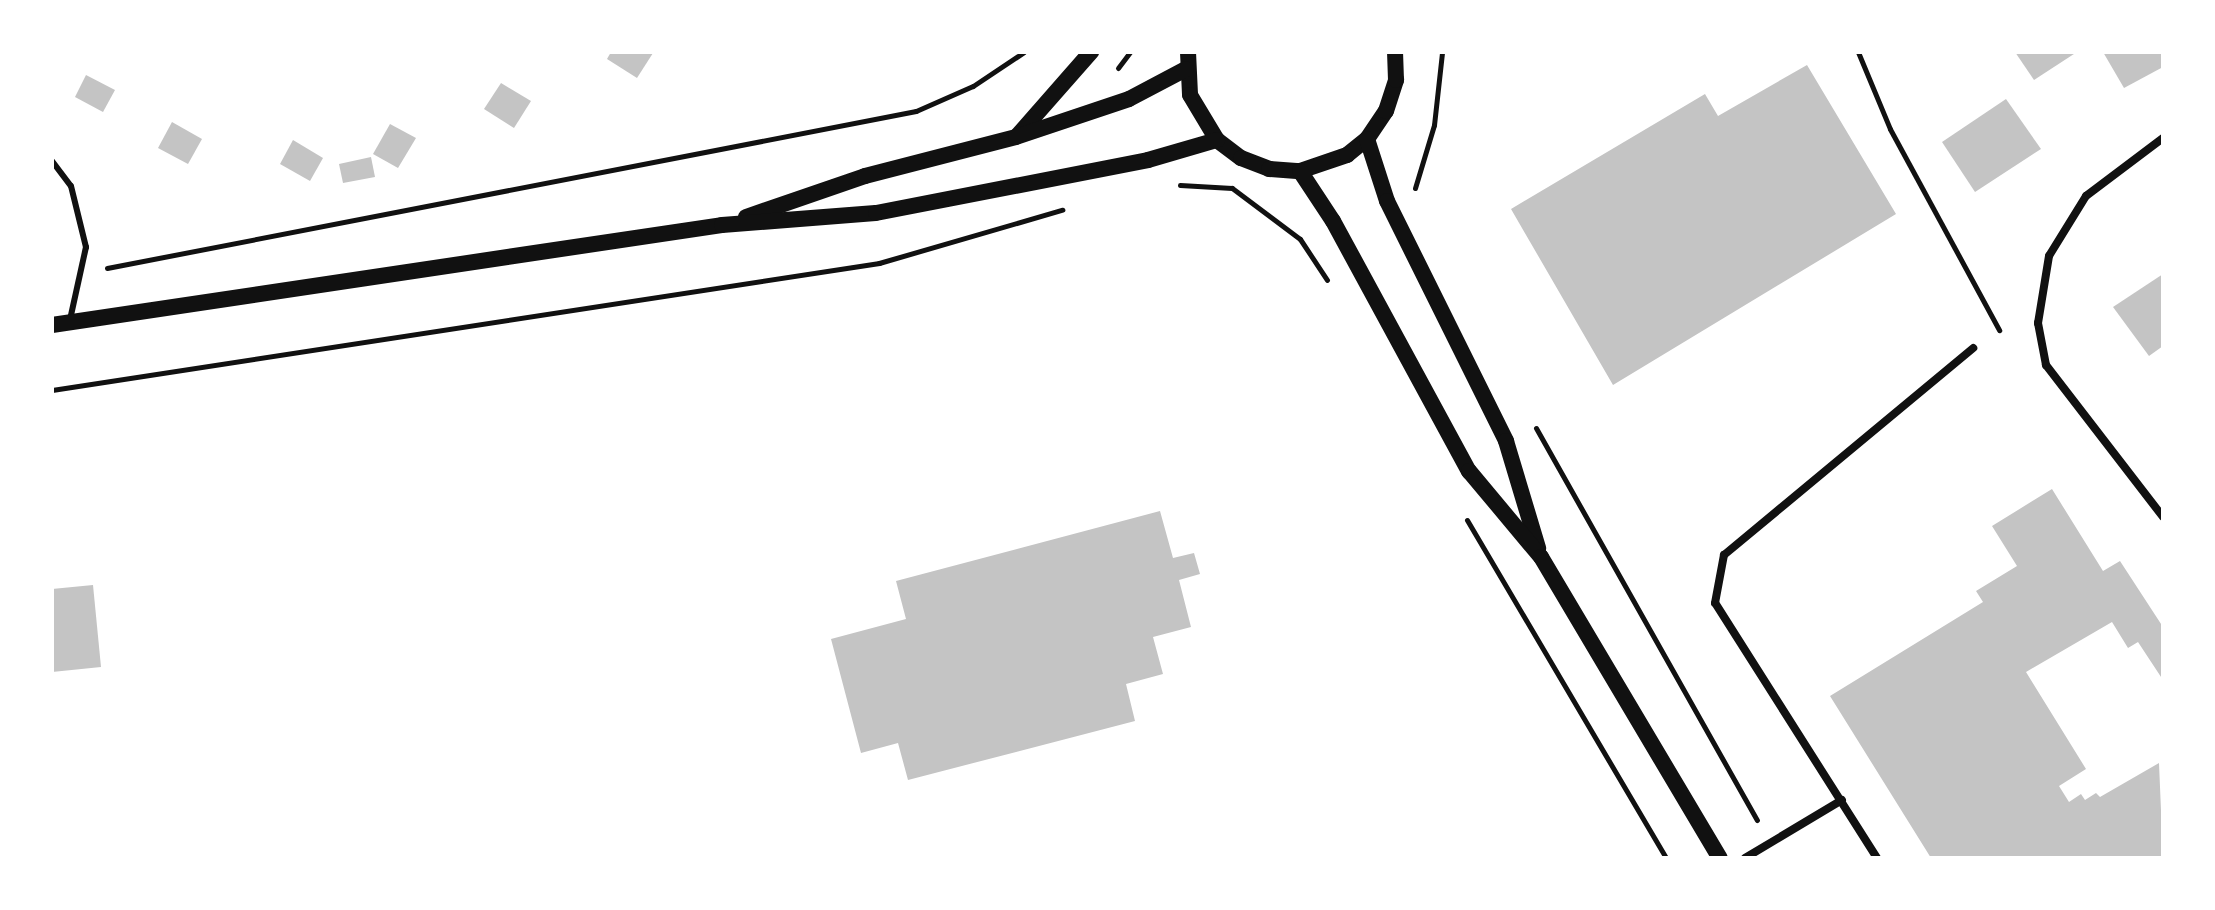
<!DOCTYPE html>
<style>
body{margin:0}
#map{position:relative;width:2215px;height:910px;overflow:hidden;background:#fff;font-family:Rubik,sans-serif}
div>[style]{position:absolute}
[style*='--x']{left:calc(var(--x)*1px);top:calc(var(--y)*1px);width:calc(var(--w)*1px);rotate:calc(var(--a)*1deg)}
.building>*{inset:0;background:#c4c4c4}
.path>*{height:5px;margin:-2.5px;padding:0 2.5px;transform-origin:2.5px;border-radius:2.5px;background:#111}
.service>*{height:6px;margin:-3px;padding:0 3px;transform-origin:3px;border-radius:3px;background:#111}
.minor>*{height:8px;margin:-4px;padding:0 4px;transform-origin:4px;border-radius:4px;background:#111}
.secondary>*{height:16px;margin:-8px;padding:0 8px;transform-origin:8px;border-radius:8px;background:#111}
span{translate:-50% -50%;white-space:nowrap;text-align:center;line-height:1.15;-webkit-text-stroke:6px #fff;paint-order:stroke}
.frame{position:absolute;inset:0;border:54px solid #fff;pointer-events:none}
</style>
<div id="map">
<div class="building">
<i style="clip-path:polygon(611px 52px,651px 52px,653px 53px,637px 78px,607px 59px)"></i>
<i style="clip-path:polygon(2015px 52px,2077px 52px,2034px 80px)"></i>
<i style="clip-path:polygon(2103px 52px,2163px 52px,2163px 67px,2124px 88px)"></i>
<i style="clip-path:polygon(1807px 65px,1896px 214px,1613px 385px,1511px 209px,1705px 94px,1718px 116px)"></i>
<i style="clip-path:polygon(86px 75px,115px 90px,103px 112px,75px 97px)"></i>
<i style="clip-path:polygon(501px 83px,531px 101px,514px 128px,484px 109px)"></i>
<i style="clip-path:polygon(2006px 99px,2041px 149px,1975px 192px,1942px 142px)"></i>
<i style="clip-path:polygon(172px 122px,202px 139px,188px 164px,158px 148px)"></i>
<i style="clip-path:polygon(390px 124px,416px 138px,398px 168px,373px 154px)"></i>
<i style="clip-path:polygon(293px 140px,323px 158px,310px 181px,280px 164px)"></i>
<i style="clip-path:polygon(371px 157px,375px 177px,343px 183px,339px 164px)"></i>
<i style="clip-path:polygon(2163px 274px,2163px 346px,2149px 356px,2113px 307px)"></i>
<i style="clip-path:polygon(2052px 489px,2103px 571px,2120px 561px,2163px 627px,2163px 680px,2138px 642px,2128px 648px,2112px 622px,2026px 672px,2086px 769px,2059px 786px,2069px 802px,2081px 794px,2085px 800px,2096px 793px,2100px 797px,2159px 763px,2163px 858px,1931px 858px,1830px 696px,1983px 602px,1976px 591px,2017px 566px,1992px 526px)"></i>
<i style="clip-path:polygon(1160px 511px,1173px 558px,1194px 553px,1200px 574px,1179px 580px,1191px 627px,1153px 637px,1163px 674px,1126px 684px,1135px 721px,908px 780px,898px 743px,861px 753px,831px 639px,906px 619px,896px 581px)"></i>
<i style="clip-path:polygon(93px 585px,101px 667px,52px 672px,52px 589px)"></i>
</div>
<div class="path">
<i style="--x:1858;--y:52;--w:83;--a:67.4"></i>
<i style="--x:1890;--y:129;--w:229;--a:61.5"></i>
<i style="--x:1118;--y:68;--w:20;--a:-53"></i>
<i style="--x:1180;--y:185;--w:52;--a:3.3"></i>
<i style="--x:1232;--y:188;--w:85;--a:36.9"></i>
<i style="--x:1300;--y:239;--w:49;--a:56.6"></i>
<i style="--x:1415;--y:188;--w:66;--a:-73.2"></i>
<i style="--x:1434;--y:125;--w:73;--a:-83.7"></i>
<i style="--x:107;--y:268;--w:824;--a:-10.98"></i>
<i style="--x:916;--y:111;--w:62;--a:-23.7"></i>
<i style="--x:973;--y:86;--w:61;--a:-33.7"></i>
<i style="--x:52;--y:390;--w:837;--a:-8.73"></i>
<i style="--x:879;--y:263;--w:191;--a:-16.2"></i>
<i style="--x:1536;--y:428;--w:450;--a:60.6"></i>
<i style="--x:1467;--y:520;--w:392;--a:59.5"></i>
</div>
<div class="service">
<i style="--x:52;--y:161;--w:31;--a:53"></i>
<i style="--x:71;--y:186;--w:63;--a:76.2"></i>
<i style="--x:86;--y:247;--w:75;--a:102.4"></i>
</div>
<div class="minor">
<i style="--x:2163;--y:138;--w:96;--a:143"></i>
<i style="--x:2086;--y:196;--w:70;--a:121.7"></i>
<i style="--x:2049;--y:256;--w:68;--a:99.3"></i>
<i style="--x:2038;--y:323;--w:43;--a:79.2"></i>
<i style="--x:2046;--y:365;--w:192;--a:52.4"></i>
<i style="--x:1745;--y:858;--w:113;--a:-30.9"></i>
<i style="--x:1877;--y:858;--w:302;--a:-122.4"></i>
<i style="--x:1715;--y:603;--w:49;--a:-79.4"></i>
<i style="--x:1724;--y:555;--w:324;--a:-39.7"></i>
</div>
<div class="secondary">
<i style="--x:1188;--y:52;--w:43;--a:87.3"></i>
<i style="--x:1190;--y:95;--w:52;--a:59"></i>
<i style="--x:1217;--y:140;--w:30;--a:37"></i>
<i style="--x:1241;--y:158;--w:30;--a:21"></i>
<i style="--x:1269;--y:169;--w:31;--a:4"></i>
<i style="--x:1300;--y:171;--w:50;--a:-18.8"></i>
<i style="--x:1347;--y:155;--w:26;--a:-39"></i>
<i style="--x:1367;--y:139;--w:34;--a:-56"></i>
<i style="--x:1386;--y:111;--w:33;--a:-72"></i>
<i style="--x:1396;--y:80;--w:28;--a:-92"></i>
<i style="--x:1018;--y:135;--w:111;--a:-48.7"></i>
<i style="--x:1367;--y:139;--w:65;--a:72.1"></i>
<i style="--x:1387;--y:201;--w:268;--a:63.6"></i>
<i style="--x:1506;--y:441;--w:112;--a:73.3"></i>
<i style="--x:1300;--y:171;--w:60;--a:56.6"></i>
<i style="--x:1333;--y:221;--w:285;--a:61.5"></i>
<i style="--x:1469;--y:471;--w:112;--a:50.1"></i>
<i style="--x:1541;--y:557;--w:350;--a:59.3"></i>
<i style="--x:746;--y:217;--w:126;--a:-19"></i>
<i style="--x:865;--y:176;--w:156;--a:-14.5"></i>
<i style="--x:1016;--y:137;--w:119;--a:-18.6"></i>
<i style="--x:1129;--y:99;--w:64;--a:-27.8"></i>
<i style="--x:52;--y:325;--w:677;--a:-8.49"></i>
<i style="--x:722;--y:225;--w:154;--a:-4.5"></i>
<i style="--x:876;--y:213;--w:277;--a:-11"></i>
<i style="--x:1148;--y:160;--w:72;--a:-16.2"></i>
</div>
<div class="frame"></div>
</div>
